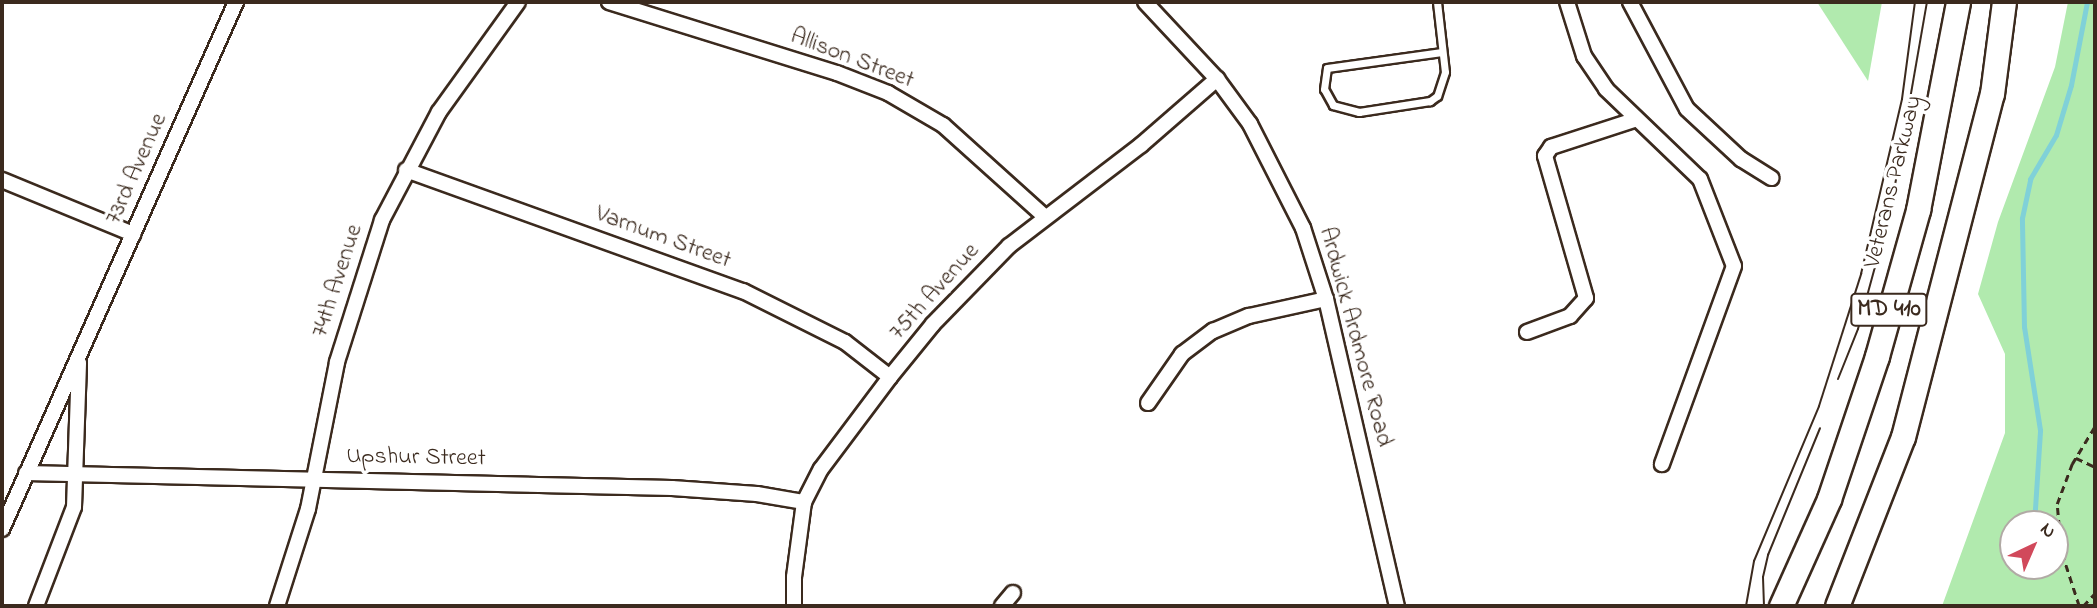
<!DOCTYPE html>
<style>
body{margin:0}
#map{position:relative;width:2097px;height:608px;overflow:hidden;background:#fff;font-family:"Indie Flower",sans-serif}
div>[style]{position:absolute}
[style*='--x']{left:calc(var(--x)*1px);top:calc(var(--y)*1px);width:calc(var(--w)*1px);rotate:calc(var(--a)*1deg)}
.green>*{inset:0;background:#b1eaae}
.stream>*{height:5px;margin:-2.5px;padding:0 2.5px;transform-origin:2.5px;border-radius:2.5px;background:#80d1d8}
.path>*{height:2.5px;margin-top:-1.25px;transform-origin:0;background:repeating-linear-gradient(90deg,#3b2a1e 0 7px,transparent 0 12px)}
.roads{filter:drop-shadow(2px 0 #3b2a1e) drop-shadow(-2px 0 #3b2a1e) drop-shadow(0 2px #3b2a1e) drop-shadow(0 -2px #3b2a1e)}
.service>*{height:7px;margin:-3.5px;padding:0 3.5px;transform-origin:3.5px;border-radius:3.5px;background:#fff}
.minor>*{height:14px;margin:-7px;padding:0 7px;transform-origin:7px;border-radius:7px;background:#fff}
.primary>*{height:23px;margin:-11.5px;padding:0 11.5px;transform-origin:11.5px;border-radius:11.5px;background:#fff}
.tram>*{height:2px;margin:-1px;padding:0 1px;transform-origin:1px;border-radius:1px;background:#3b2a1e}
span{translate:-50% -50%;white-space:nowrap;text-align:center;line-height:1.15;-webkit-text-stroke:7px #fff;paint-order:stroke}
.shield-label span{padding:2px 5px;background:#fff;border:2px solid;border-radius:5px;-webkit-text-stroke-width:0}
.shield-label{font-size:23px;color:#3b2a1e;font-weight:700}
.street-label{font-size:24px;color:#3b2a1e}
.frame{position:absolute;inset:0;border:4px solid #3b2a1e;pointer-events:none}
.north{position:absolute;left:1999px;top:510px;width:70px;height:70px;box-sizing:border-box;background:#fff;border:2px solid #b1aaa5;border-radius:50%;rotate:44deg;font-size:19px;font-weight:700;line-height:28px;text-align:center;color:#3b2a1e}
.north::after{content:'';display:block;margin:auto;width:24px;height:32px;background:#d1495b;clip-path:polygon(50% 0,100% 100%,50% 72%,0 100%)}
</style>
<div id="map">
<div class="green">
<i style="clip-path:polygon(1817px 2px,1882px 2px,1868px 81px)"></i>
<i style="clip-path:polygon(evenodd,2068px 2px,2095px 2px,2095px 606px,1942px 606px,2005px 433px,2005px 354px,1978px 294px,1998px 222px,2055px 67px,2068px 2px,2055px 524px,2055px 566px,2013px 566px,2013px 524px,2055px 524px)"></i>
</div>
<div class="stream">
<i style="--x:2034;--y:524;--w:94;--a:-86.3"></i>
<i style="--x:2040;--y:430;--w:104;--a:-98.8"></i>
<i style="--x:2024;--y:327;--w:109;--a:-91.1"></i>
<i style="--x:2022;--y:218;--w:40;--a:-78"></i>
<i style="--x:2030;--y:179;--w:51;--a:-59.4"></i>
<i style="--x:2056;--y:135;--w:52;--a:-73.3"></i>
<i style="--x:2071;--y:85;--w:85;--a:-79.1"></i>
</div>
<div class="path">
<i style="--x:2076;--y:458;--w:21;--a:25"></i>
<i style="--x:2079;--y:606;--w:58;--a:-108.1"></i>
<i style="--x:2061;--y:551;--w:47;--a:-94.9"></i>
<i style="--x:2057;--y:504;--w:43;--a:-69.4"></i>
<i style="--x:2072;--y:464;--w:44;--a:-58.8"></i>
<i style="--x:2083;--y:606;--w:18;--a:-47"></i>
</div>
<div class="roads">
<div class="service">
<i style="--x:1437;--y:2;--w:70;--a:83.5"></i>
<i style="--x:1445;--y:72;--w:25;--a:108"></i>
<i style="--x:1437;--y:96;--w:9;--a:144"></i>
<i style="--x:1430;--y:101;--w:72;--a:171.2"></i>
<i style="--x:1359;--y:112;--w:27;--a:-165"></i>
<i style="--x:1333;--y:105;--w:18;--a:-119"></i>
<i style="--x:1324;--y:89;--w:21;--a:-82"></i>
<i style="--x:1327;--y:68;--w:116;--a:-7.9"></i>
</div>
<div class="minor">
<i style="--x:609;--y:2;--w:239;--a:17.3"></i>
<i style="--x:837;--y:73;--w:55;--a:21.4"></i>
<i style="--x:888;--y:93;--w:64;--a:30.2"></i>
<i style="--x:943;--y:125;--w:137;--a:42"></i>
<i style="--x:1145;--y:2;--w:105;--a:46.9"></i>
<i style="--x:1217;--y:79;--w:56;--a:53.7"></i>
<i style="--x:1250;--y:124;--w:117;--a:63"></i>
<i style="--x:1303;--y:228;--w:75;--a:72.1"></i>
<i style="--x:1326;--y:299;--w:315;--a:77"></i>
<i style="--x:1567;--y:2;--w:57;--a:72.5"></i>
<i style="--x:1584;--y:56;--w:40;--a:56"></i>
<i style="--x:1606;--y:89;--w:130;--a:43.8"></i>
<i style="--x:1700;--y:179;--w:93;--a:68.7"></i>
<i style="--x:1734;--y:266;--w:211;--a:110"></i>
<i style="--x:1630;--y:2;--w:121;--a:62"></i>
<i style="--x:1687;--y:109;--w:74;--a:42.8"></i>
<i style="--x:1741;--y:159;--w:36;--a:32"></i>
<i style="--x:406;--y:170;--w:358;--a:19.8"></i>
<i style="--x:743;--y:291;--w:114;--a:26.6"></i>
<i style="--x:845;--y:342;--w:57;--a:37.9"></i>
<i style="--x:2;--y:180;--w:142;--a:22.4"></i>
<i style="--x:1527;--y:332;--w:46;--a:-20.4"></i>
<i style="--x:1570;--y:316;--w:24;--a:-48"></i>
<i style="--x:1586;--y:298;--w:148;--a:-106.1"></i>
<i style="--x:1545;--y:156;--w:11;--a:-56"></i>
<i style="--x:1551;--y:147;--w:87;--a:-18"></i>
<i style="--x:1148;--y:403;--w:60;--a:-55.2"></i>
<i style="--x:1182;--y:354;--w:39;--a:-37"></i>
<i style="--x:1213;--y:331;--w:39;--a:-23"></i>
<i style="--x:1249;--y:316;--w:79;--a:-12.4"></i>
<i style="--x:26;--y:473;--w:646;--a:1.33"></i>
<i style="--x:672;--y:488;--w:85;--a:4"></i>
<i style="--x:757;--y:494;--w:48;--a:9.7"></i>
<i style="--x:2;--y:529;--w:577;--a:-66.06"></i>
<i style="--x:36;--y:606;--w:106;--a:-69"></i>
<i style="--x:74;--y:507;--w:144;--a:-88"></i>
<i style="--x:277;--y:606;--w:102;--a:-72.3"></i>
<i style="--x:308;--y:509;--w:150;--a:-78.8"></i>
<i style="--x:337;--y:362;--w:149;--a:-72.4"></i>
<i style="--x:382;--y:220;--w:122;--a:-62.2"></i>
<i style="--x:439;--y:112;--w:135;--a:-54.3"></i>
<i style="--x:794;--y:606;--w:29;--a:-90"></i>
<i style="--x:794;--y:577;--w:76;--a:-82.4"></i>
<i style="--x:804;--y:502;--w:37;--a:-63"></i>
<i style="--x:821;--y:469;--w:115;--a:-53.1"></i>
<i style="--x:890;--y:377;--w:68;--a:-50.9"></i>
<i style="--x:933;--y:324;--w:109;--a:-45.7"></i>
<i style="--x:1009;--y:246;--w:166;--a:-37.4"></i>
<i style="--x:1141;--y:145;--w:101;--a:-41"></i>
<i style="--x:1002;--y:606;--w:17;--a:-50"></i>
</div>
<div class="primary">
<i style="--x:1781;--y:606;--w:117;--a:-65.8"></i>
<i style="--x:1829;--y:499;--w:151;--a:-71.4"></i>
<i style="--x:1877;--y:356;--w:152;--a:-74.3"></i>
<i style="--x:1918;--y:210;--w:212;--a:-79.1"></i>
<i style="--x:1837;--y:606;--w:181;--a:-68.7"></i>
<i style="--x:1903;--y:437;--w:354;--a:-75.5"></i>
<i style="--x:1992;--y:94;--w:93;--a:-82.6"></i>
</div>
</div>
<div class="tram">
<i style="--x:1838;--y:379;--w:54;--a:-68.2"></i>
<i style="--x:1858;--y:329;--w:125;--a:-74.7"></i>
<i style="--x:1891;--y:208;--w:209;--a:-80.1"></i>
<i style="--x:1746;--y:606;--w:46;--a:-79.9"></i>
<i style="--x:1754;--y:561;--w:168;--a:-67.2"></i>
<i style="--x:1819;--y:406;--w:139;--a:-72.3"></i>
<i style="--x:1861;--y:274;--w:180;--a:-76.8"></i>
<i style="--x:1902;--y:99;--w:98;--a:-82.4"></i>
<i style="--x:1764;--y:606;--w:29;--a:-92"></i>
<i style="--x:1763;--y:577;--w:23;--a:-77"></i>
<i style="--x:1768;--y:555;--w:137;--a:-67.7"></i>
</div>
<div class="shield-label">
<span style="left:1889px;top:310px">MD 410</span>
</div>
<div class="street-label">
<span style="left:852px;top:59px;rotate:21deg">Allison Street</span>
<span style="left:137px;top:169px;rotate:-66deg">73rd Avenue</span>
<span style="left:1894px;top:182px;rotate:-76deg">Veterans Parkway</span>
<span style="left:663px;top:238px;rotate:20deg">Varnum Street</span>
<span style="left:338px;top:281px;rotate:-72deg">74th Avenue</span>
<span style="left:935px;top:292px;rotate:-48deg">75th Avenue</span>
<span style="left:1355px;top:337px;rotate:75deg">Ardwick Ardmore Road</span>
<span style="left:416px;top:458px;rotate:1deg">Upshur Street</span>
</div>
<div class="frame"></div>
<div class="north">N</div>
</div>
